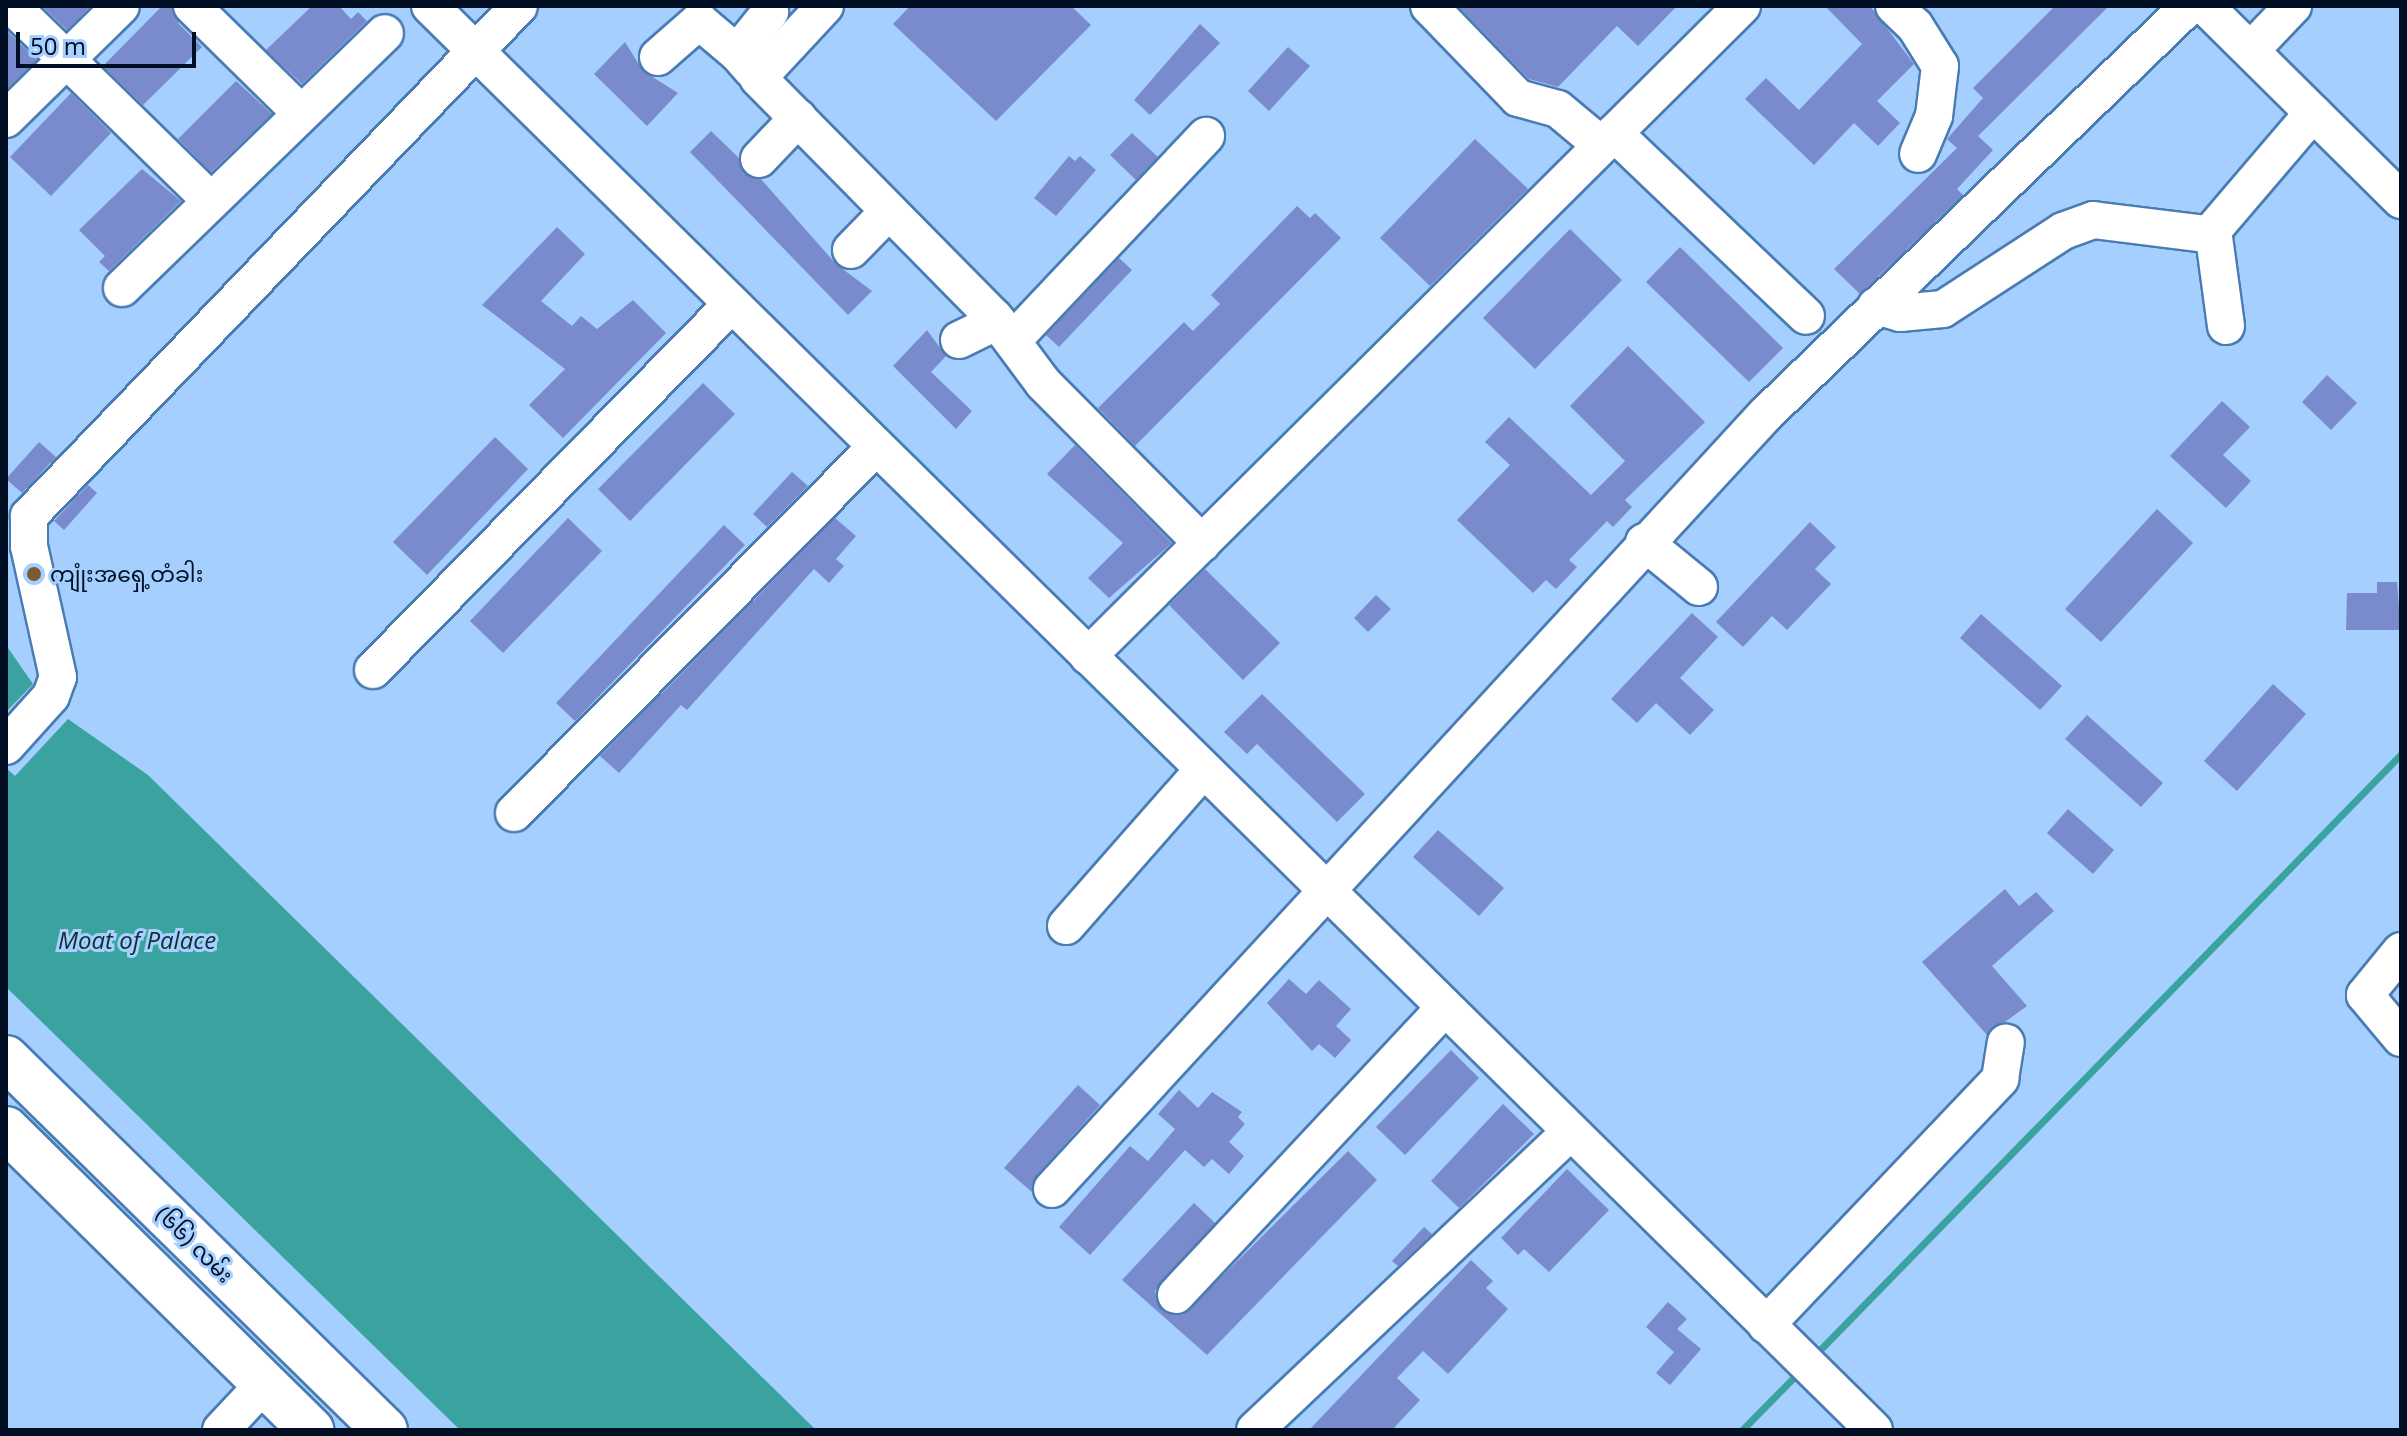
<!DOCTYPE html>
<meta charset="utf-8">
<style>
body{margin:0}
#map{position:relative;width:2407px;height:1436px;overflow:hidden;background:#a5cfff;font-family:"Open Sans","Noto Sans Myanmar",sans-serif}
div>[style]{position:absolute}
[style*='--x']{left:calc(var(--x)*1px);top:calc(var(--y)*1px);width:calc(var(--w)*1px);rotate:calc(var(--a)*1deg)}
.water>*{inset:0;background:#3ba39f}
.stream>*{height:7px;margin:-3.5px;padding:0 3.5px;transform-origin:3.5px;border-radius:3.5px;background:#3ba39f}
.building>*{inset:0;background:#798bcc}
.roads{filter:drop-shadow(2px 0 #4a7cb2) drop-shadow(-2px 0 #4a7cb2) drop-shadow(0 2px #4a7cb2) drop-shadow(0 -2px #4a7cb2)}
.minor>*{height:36px;margin:-18px;padding:0 18px;transform-origin:18px;border-radius:18px;background:#fff}
.major>*{height:44px;margin:-22px;padding:0 22px;transform-origin:22px;border-radius:22px;background:#fff}
.dots>*{width:22px;height:22px;translate:-50% -50%;box-sizing:border-box;border:4px solid #a5cfff;border-radius:50%}
span{translate:-50% -50%;white-space:nowrap;text-align:center;line-height:1.15;-webkit-text-stroke:6px #a5cfff;paint-order:stroke}
.poi-label{font-size:22px;color:#000f23}
.left{translate:0 -50%;text-align:left}
.street-label{font-size:22px;color:#000f23}
.water-label{font-size:24px;color:#10302f;font-style:italic}
.frame{position:absolute;inset:0;border:8px solid #000f23;pointer-events:none}
.scale{position:absolute;left:16px;top:32px;width:180px;height:36px;box-sizing:border-box;border:4px solid #000f23;border-top:0;padding-left:10px;font-size:24px;line-height:28px;white-space:nowrap;color:#000f23;-webkit-text-stroke:6px #a5cfff;paint-order:stroke}
</style>
<div id="map">
<div class="water">
<i style="clip-path:polygon(6px 645px,33px 684px,6px 712px)"></i>
<i style="clip-path:polygon(68px 719px,148px 775px,816px 1430px,460px 1430px,6px 987px,6px 768px,15px 776px)"></i>
</div>
<div class="stream">
<i style="--x:1813;--y:1357;--w:842;--a:-45.72"></i>
<i style="--x:1742;--y:1430;--w:81;--a:-45.5"></i>
</div>
<div class="building">
<i style="clip-path:polygon(42px 6px,91px 6px,67px 30px)"></i>
<i style="clip-path:polygon(162px 6px,172px 6px,179px 24px,202px 47px,143px 105px,103px 66px)"></i>
<i style="clip-path:polygon(312px 6px,339px 6px,351px 19px,358px 12px,367px 21px,302px 84px,266px 50px)"></i>
<i style="clip-path:polygon(910px 6px,1071px 6px,1091px 25px,996px 121px,893px 24px)"></i>
<i style="clip-path:polygon(1458px 6px,1677px 6px,1638px 46px,1617px 26px,1558px 87px,1529px 79px)"></i>
<i style="clip-path:polygon(1825px 6px,1870px 6px,1914px 64px,1877px 101px,1900px 123px,1878px 146px,1854px 123px,1814px 165px,1745px 99px,1766px 78px,1799px 110px,1862px 44px)"></i>
<i style="clip-path:polygon(2055px 6px,2109px 6px,1978px 136px,1993px 150px,1957px 189px,1963px 195px,1860px 294px,1834px 269px,1957px 148px,1947px 139px,1983px 98px,1973px 88px)"></i>
<i style="clip-path:polygon(1200px 24px,1220px 43px,1150px 115px,1134px 100px)"></i>
<i style="clip-path:polygon(6px 30px,37px 60px,6px 90px)"></i>
<i style="clip-path:polygon(625px 42px,643px 71px,678px 93px,647px 126px,594px 74px)"></i>
<i style="clip-path:polygon(1288px 47px,1310px 66px,1269px 111px,1248px 91px)"></i>
<i style="clip-path:polygon(236px 81px,272px 114px,211px 172px,178px 139px)"></i>
<i style="clip-path:polygon(71px 93px,111px 133px,51px 196px,10px 157px)"></i>
<i style="clip-path:polygon(711px 131px,739px 158px,744px 174px,761px 179px,836px 264px,872px 291px,848px 315px,690px 152px)"></i>
<i style="clip-path:polygon(1132px 133px,1158px 157px,1136px 180px,1110px 155px)"></i>
<i style="clip-path:polygon(1475px 139px,1528px 189px,1430px 286px,1380px 238px)"></i>
<i style="clip-path:polygon(1069px 156px,1075px 161px,1080px 156px,1096px 170px,1056px 216px,1034px 198px)"></i>
<i style="clip-path:polygon(142px 169px,181px 201px,109px 271px,99px 262px,105px 256px,79px 230px)"></i>
<i style="clip-path:polygon(1297px 206px,1310px 218px,1315px 213px,1341px 238px,1135px 446px,1098px 408px,1184px 322px,1193px 331px,1220px 304px,1211px 295px)"></i>
<i style="clip-path:polygon(557px 227px,585px 254px,541px 301px,572px 326px,581px 316px,597px 329px,633px 300px,666px 333px,563px 438px,529px 405px,565px 369px,482px 305px)"></i>
<i style="clip-path:polygon(1570px 229px,1622px 280px,1535px 369px,1483px 318px)"></i>
<i style="clip-path:polygon(1680px 247px,1783px 348px,1749px 382px,1646px 282px)"></i>
<i style="clip-path:polygon(1119px 258px,1132px 270px,1059px 347px,1046px 335px)"></i>
<i style="clip-path:polygon(927px 330px,946px 356px,931px 372px,972px 411px,956px 429px,893px 366px)"></i>
<i style="clip-path:polygon(1628px 346px,1705px 422px,1625px 500px,1632px 507px,1613px 527px,1607px 521px,1569px 560px,1577px 567px,1556px 589px,1546px 580px,1533px 593px,1457px 520px,1510px 465px,1485px 442px,1509px 417px,1591px 495px,1625px 461px,1570px 406px)"></i>
<i style="clip-path:polygon(2327px 375px,2357px 403px,2331px 430px,2302px 402px)"></i>
<i style="clip-path:polygon(703px 383px,735px 414px,630px 521px,598px 489px)"></i>
<i style="clip-path:polygon(2222px 401px,2250px 427px,2223px 455px,2251px 481px,2226px 508px,2170px 456px)"></i>
<i style="clip-path:polygon(495px 437px,528px 469px,427px 575px,393px 542px)"></i>
<i style="clip-path:polygon(39px 442px,56px 457px,22px 493px,6px 479px)"></i>
<i style="clip-path:polygon(1075px 445px,1172px 543px,1109px 598px,1088px 578px,1123px 543px,1047px 474px)"></i>
<i style="clip-path:polygon(792px 472px,808px 486px,767px 527px,753px 514px)"></i>
<i style="clip-path:polygon(88px 485px,97px 493px,64px 530px,54px 521px)"></i>
<i style="clip-path:polygon(2157px 509px,2193px 543px,2101px 642px,2065px 609px)"></i>
<i style="clip-path:polygon(568px 518px,602px 551px,503px 653px,470px 621px)"></i>
<i style="clip-path:polygon(835px 518px,856px 536px,836px 559px,844px 566px,829px 583px,814px 569px,687px 710px,681px 705px,619px 773px,600px 756px)"></i>
<i style="clip-path:polygon(1810px 522px,1836px 547px,1815px 569px,1831px 584px,1787px 630px,1772px 616px,1743px 647px,1716px 622px)"></i>
<i style="clip-path:polygon(724px 525px,745px 545px,575px 721px,556px 703px)"></i>
<i style="clip-path:polygon(1205px 569px,1280px 643px,1243px 680px,1169px 605px)"></i>
<i style="clip-path:polygon(2377px 582px,2397px 582px,2401px 630px,2346px 630px,2347px 593px,2377px 593px)"></i>
<i style="clip-path:polygon(1376px 595px,1391px 609px,1368px 632px,1354px 618px)"></i>
<i style="clip-path:polygon(1692px 613px,1718px 637px,1680px 678px,1714px 710px,1690px 735px,1656px 703px,1637px 723px,1611px 699px)"></i>
<i style="clip-path:polygon(1981px 614px,2062px 686px,2040px 710px,1960px 638px)"></i>
<i style="clip-path:polygon(2273px 684px,2306px 714px,2237px 791px,2204px 761px)"></i>
<i style="clip-path:polygon(1262px 694px,1365px 794px,1337px 822px,1257px 744px,1247px 754px,1224px 732px)"></i>
<i style="clip-path:polygon(2087px 715px,2163px 783px,2141px 807px,2065px 739px)"></i>
<i style="clip-path:polygon(2068px 809px,2114px 850px,2093px 874px,2047px 833px)"></i>
<i style="clip-path:polygon(1438px 830px,1504px 888px,1479px 916px,1413px 857px)"></i>
<i style="clip-path:polygon(2005px 889px,2019px 906px,2036px 892px,2054px 911px,1992px 966px,2027px 1006px,1987px 1035px,1922px 962px)"></i>
<i style="clip-path:polygon(1289px 979px,1306px 994px,1319px 980px,1351px 1009px,1336px 1026px,1351px 1040px,1335px 1058px,1319px 1044px,1312px 1051px,1267px 1003px)"></i>
<i style="clip-path:polygon(1451px 1050px,1479px 1078px,1405px 1155px,1376px 1127px)"></i>
<i style="clip-path:polygon(1078px 1085px,1100px 1105px,1037px 1175px,1032px 1192px,1004px 1168px)"></i>
<i style="clip-path:polygon(1179px 1090px,1198px 1108px,1212px 1092px,1242px 1112px,1238px 1117px,1245px 1124px,1229px 1142px,1244px 1156px,1229px 1174px,1212px 1159px,1204px 1167px,1185px 1150px,1090px 1255px,1059px 1227px,1130px 1146px,1148px 1161px,1175px 1129px,1158px 1114px)"></i>
<i style="clip-path:polygon(1503px 1104px,1534px 1134px,1459px 1208px,1431px 1181px)"></i>
<i style="clip-path:polygon(1348px 1151px,1377px 1180px,1207px 1355px,1122px 1280px,1194px 1203px,1215px 1223px,1155px 1291px,1162px 1311px,1183px 1315px)"></i>
<i style="clip-path:polygon(1567px 1169px,1609px 1210px,1549px 1272px,1524px 1249px,1518px 1255px,1501px 1238px)"></i>
<i style="clip-path:polygon(1424px 1227px,1432px 1234px,1398px 1266px,1392px 1261px)"></i>
<i style="clip-path:polygon(1471px 1260px,1493px 1281px,1486px 1288px,1508px 1309px,1448px 1374px,1423px 1351px,1397px 1378px,1420px 1400px,1392px 1430px,1309px 1430px)"></i>
<i style="clip-path:polygon(1668px 1302px,1687px 1319px,1677px 1329px,1701px 1349px,1670px 1385px,1656px 1373px,1674px 1352px,1646px 1327px)"></i>
</div>
<div class="roads">
<div class="minor">
<i style="--x:12;--y:6;--w:277;--a:44.4"></i>
<i style="--x:192;--y:6;--w:153;--a:44.5"></i>
<i style="--x:430;--y:6;--w:2028;--a:44.6"></i>
<i style="--x:825;--y:6;--w:98;--a:132.9"></i>
<i style="--x:758;--y:78;--w:336;--a:45.4"></i>
<i style="--x:994;--y:317;--w:82;--a:53.4"></i>
<i style="--x:1043;--y:383;--w:226;--a:45.2"></i>
<i style="--x:1429;--y:6;--w:128;--a:45.9"></i>
<i style="--x:1518;--y:98;--w:41;--a:15.4"></i>
<i style="--x:1558;--y:109;--w:56;--a:39.9"></i>
<i style="--x:1894;--y:6;--w:29;--a:44"></i>
<i style="--x:1915;--y:26;--w:47;--a:58"></i>
<i style="--x:1940;--y:66;--w:50;--a:96.8"></i>
<i style="--x:1934;--y:116;--w:41;--a:112.8"></i>
<i style="--x:2205;--y:6;--w:276;--a:44.7"></i>
<i style="--x:2251;--y:50;--w:61;--a:-46.3"></i>
<i style="--x:658;--y:57;--w:55;--a:-41.3"></i>
<i style="--x:699;--y:21;--w:50;--a:40.1"></i>
<i style="--x:752;--y:70;--w:23;--a:-131"></i>
<i style="--x:737;--y:53;--w:53;--a:-51.2"></i>
<i style="--x:6;--y:119;--w:161;--a:-44.5"></i>
<i style="--x:1614;--y:133;--w:265;--a:43.6"></i>
<i style="--x:759;--y:159;--w:57;--a:-46.4"></i>
<i style="--x:851;--y:250;--w:54;--a:-45.7"></i>
<i style="--x:122;--y:288;--w:366;--a:-44.1"></i>
<i style="--x:1876;--y:306;--w:25;--a:16"></i>
<i style="--x:1900;--y:313;--w:43;--a:-5.3"></i>
<i style="--x:1943;--y:309;--w:143;--a:-33"></i>
<i style="--x:2063;--y:231;--w:32;--a:-20"></i>
<i style="--x:2093;--y:220;--w:121;--a:7.1"></i>
<i style="--x:2226;--y:326;--w:97;--a:-97.7"></i>
<i style="--x:2213;--y:230;--w:154;--a:-49.5"></i>
<i style="--x:959;--y:340;--w:43;--a:-26"></i>
<i style="--x:1013;--y:340;--w:281;--a:-46.6"></i>
<i style="--x:1644;--y:542;--w:71;--a:39.3"></i>
<i style="--x:1088;--y:656;--w:922;--a:-44.82"></i>
<i style="--x:373;--y:670;--w:513;--a:-45.55"></i>
<i style="--x:6;--y:746;--w:67;--a:-48"></i>
<i style="--x:51;--y:696;--w:20;--a:-70"></i>
<i style="--x:58;--y:677;--w:134;--a:-102.5"></i>
<i style="--x:29;--y:546;--w:30;--a:-90"></i>
<i style="--x:29;--y:516;--w:707;--a:-46.15"></i>
<i style="--x:514;--y:813;--w:515;--a:-45.31"></i>
<i style="--x:1066;--y:926;--w:208;--a:-48.7"></i>
<i style="--x:2401;--y:951;--w:57;--a:129.3"></i>
<i style="--x:2365;--y:995;--w:56;--a:50.1"></i>
<i style="--x:1052;--y:1189;--w:1054;--a:-47.35"></i>
<i style="--x:1766;--y:414;--w:588;--a:-43.97"></i>
<i style="--x:1176;--y:1295;--w:393;--a:-46.9"></i>
<i style="--x:1766;--y:1325;--w:340;--a:-46.4"></i>
<i style="--x:2000;--y:1079;--w:37;--a:-81"></i>
<i style="--x:221;--y:1430;--w:63;--a:-46.9"></i>
<i style="--x:1255;--y:1430;--w:434;--a:-43.4"></i>
</div>
<div class="major">
<i style="--x:6;--y:1058;--w:531;--a:44.47"></i>
<i style="--x:6;--y:1129;--w:429;--a:44.6"></i>
</div>
</div>
<div class="dots">
<i style="left:34px;top:574px;background:#7b5b31"></i>
</div>
<div class="poi-label">
<span class="left" style="left:50px;top:574px">ကျုံးအရှေ့တံခါး</span>
</div>
<div class="street-label">
<span style="left:195px;top:1244px;rotate:45deg">(၆၆) လမ်း</span>
</div>
<div class="water-label">
<span style="left:137px;top:940px">Moat of Palace</span>
</div>
<div class="frame"></div>
<div class="scale">50 m</div>
</div>
